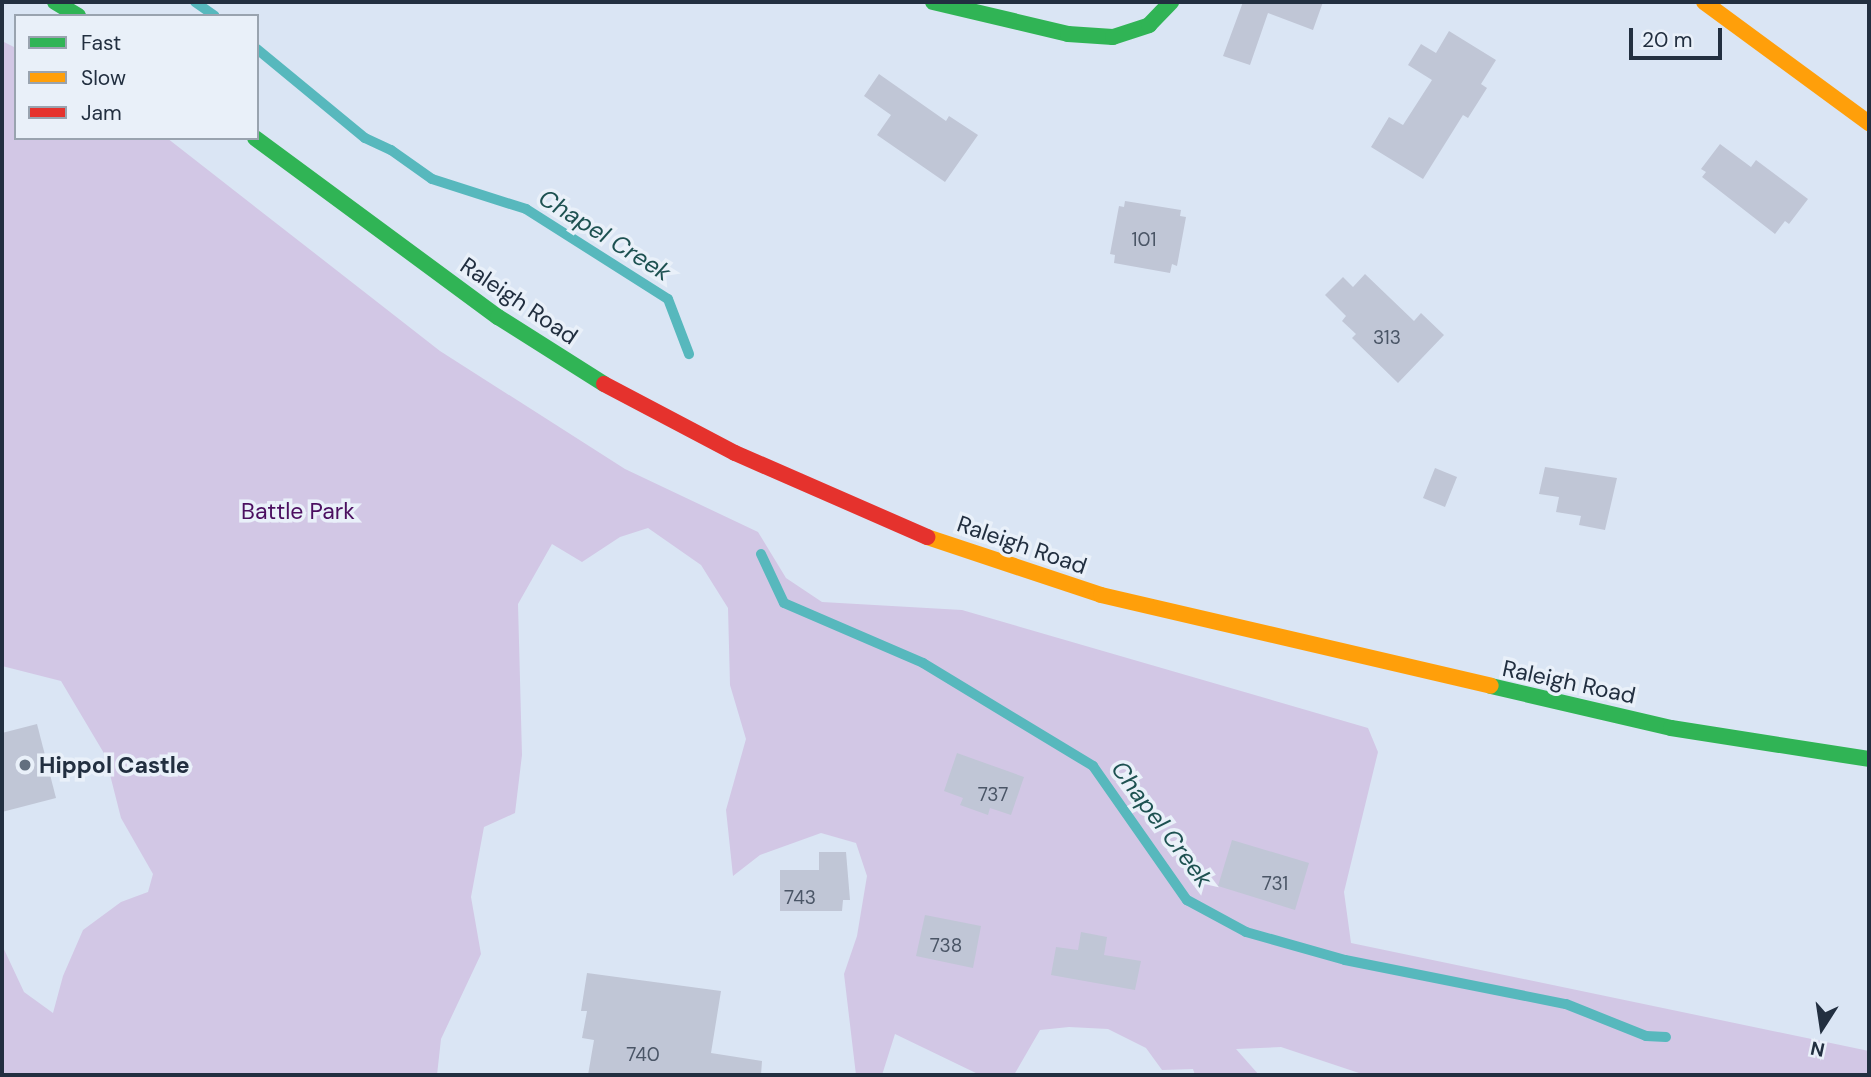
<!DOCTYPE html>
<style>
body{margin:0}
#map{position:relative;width:1871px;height:1077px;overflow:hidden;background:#dae5f4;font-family:"DM Sans",sans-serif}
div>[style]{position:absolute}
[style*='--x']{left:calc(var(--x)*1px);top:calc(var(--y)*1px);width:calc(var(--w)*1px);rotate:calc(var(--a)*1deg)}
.green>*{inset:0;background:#d2c7e5}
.stream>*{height:10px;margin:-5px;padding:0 5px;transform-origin:5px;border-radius:5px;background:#57b8bd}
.building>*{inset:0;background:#c0c6d6}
.fast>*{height:16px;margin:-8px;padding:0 8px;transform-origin:8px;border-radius:8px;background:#30b455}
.slow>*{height:16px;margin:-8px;padding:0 8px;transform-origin:8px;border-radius:8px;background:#ff9f0a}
.jam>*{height:16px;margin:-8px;padding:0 8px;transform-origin:8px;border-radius:8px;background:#e5322d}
.dots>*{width:19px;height:19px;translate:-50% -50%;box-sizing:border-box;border:4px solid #e9f0f9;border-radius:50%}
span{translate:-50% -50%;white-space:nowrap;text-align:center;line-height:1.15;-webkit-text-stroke:7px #e9f0f9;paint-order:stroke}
.number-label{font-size:19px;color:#4a5566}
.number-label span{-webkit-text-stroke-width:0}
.street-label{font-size:23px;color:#222f40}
.park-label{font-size:23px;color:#4b0f60}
.poi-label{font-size:23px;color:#222f40;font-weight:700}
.left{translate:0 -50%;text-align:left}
.water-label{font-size:24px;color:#1d5151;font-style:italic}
.frame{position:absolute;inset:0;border:4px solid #222f40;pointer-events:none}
.legend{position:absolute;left:14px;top:14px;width:245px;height:126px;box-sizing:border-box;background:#e9f0f9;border:2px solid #99a3af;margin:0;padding:9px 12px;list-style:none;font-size:21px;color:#222f40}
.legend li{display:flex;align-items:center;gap:14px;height:35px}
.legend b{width:35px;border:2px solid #99a3af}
.north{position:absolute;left:1787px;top:993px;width:70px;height:70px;-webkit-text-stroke:5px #e9f0f9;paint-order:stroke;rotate:192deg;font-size:19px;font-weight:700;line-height:28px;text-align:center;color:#222f40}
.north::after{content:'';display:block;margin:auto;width:24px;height:32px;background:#222f40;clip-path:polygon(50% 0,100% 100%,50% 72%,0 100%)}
.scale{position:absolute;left:1629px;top:28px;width:93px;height:32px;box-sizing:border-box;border:4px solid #222f40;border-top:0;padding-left:9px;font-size:21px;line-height:24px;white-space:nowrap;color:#222f40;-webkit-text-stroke:5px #e9f0f9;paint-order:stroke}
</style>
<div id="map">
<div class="green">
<i style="clip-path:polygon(2px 41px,16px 48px,16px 138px,167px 138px,440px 351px,625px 469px,758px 532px,786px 578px,822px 602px,962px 610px,1368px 728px,1378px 752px,1344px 892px,1351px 943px,1869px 1051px,1869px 1075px,1365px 1075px,1281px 1047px,1236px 1049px,1259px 1075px,1195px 1075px,1193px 1069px,1162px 1070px,1146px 1048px,1108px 1029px,1069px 1027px,1040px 1030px,1014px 1075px,980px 1075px,895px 1034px,882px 1075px,856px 1075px,844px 974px,857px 936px,867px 876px,856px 843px,821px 833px,760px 855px,733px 876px,726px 810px,746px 739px,730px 685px,728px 608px,701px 565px,648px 528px,620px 537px,582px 562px,552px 544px,518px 604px,522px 755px,515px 813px,484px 827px,471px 897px,481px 954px,441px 1039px,437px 1075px,2px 1075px,2px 945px,24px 992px,53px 1013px,63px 976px,83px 930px,121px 902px,148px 892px,153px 874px,121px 818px,105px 755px,61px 681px,2px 666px)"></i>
</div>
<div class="stream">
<i style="--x:195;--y:2;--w:24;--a:35"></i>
<i style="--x:257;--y:49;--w:140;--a:39.5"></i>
<i style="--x:365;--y:138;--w:29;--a:25"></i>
<i style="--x:391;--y:150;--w:50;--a:35.3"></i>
<i style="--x:432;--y:179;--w:99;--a:17.7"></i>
<i style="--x:526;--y:209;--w:168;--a:32.4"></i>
<i style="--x:668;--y:299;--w:59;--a:69.1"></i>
<i style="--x:761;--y:554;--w:54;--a:64.9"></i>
<i style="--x:784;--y:603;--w:151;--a:23.3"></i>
<i style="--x:923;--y:663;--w:199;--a:31.2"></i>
<i style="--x:1093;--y:766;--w:164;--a:55"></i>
<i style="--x:1187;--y:900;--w:67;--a:28.5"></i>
<i style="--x:1246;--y:932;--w:103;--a:15.8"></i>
<i style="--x:1345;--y:960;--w:225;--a:11.3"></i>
<i style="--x:1566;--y:1004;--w:86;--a:21.8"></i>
<i style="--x:1646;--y:1036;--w:20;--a:3"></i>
</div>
<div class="building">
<i style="clip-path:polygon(1243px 2px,1323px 2px,1313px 30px,1268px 13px,1250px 65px,1223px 56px)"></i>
<i style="clip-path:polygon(1449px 31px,1496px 60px,1481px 84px,1487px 88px,1468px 118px,1463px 115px,1423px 179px,1371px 147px,1389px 117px,1403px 125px,1432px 80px,1408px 65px,1421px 44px,1436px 53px)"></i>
<i style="clip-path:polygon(879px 74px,946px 121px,949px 116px,978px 135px,945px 182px,877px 135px,891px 115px,864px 96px)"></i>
<i style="clip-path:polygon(1720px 144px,1751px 167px,1756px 160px,1808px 199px,1789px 224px,1785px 221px,1775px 234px,1702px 177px,1706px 172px,1701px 169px)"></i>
<i style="clip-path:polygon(1125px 201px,1181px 210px,1180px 216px,1186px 217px,1177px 266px,1172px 264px,1170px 273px,1114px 263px,1115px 255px,1110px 254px,1119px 206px,1124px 207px)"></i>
<i style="clip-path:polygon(1365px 274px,1414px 321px,1421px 313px,1444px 335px,1398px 383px,1352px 338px,1356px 334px,1342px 321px,1346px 316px,1325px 295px,1343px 277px,1353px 287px)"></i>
<i style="clip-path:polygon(1545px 467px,1617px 478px,1605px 530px,1579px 525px,1581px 516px,1556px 512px,1559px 497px,1539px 494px)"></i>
<i style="clip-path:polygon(1435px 468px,1457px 477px,1445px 507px,1423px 498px)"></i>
<i style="clip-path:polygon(37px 724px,56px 798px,2px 812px,2px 733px)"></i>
<i style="clip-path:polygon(957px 753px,1024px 777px,1011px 815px,990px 808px,988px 815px,960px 805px,963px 798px,944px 791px)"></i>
<i style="clip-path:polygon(1232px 840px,1309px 863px,1295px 910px,1218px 886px)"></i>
<i style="clip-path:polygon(819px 852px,846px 852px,850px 900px,843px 900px,842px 911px,780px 911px,780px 870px,819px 870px)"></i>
<i style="clip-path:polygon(925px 915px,981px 926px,973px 968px,916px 956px)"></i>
<i style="clip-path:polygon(1081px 932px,1107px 937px,1104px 955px,1141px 961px,1135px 990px,1051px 975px,1056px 947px,1078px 950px)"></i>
<i style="clip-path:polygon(587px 973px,721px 991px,711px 1053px,762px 1061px,761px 1075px,588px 1075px,594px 1040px,582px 1038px,587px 1011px,581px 1011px)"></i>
</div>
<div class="fast">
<i style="--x:55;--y:2;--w:27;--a:31"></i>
<i style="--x:933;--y:2;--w:139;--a:13.3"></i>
<i style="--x:1068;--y:34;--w:45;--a:3.8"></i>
<i style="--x:1113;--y:37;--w:38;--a:-18"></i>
<i style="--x:1149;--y:25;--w:32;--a:-46"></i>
<i style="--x:255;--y:138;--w:302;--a:36.4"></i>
<i style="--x:498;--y:317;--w:125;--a:32.3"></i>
<i style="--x:1491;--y:686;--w:185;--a:13.1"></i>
<i style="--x:1671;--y:728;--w:200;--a:8.9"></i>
</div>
<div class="slow">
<i style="--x:1704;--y:2;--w:205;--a:36.3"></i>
<i style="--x:927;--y:537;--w:183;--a:18.4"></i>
<i style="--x:1101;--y:595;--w:400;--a:13.1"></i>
</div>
<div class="jam">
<i style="--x:604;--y:384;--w:148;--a:27.8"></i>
<i style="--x:735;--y:453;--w:210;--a:23.6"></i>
</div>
<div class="dots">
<i style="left:25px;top:765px;background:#626f7f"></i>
</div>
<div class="number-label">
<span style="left:1144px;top:240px">101</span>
<span style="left:1387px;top:338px">313</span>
<span style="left:993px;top:795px">737</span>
<span style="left:1275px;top:884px">731</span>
<span style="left:800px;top:898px">743</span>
<span style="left:946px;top:946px">738</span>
<span style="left:643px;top:1055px">740</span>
</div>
<div class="street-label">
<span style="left:519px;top:301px;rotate:34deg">Raleigh Road</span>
<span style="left:1022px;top:545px;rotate:19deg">Raleigh Road</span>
<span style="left:1569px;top:682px;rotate:12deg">Raleigh Road</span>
</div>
<div class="park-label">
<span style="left:298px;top:511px">Battle Park</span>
</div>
<div class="poi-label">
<span class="left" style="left:39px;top:765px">Hippol Castle</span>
</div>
<div class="water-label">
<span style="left:605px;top:235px;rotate:32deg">Chapel Creek</span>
<span style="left:1162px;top:824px;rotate:53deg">Chapel Creek</span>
</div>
<div class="frame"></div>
<ul class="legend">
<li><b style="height:9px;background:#30b455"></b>Fast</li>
<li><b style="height:9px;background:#ff9f0a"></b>Slow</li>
<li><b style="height:9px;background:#e5322d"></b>Jam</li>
</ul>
<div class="north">N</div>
<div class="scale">20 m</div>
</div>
